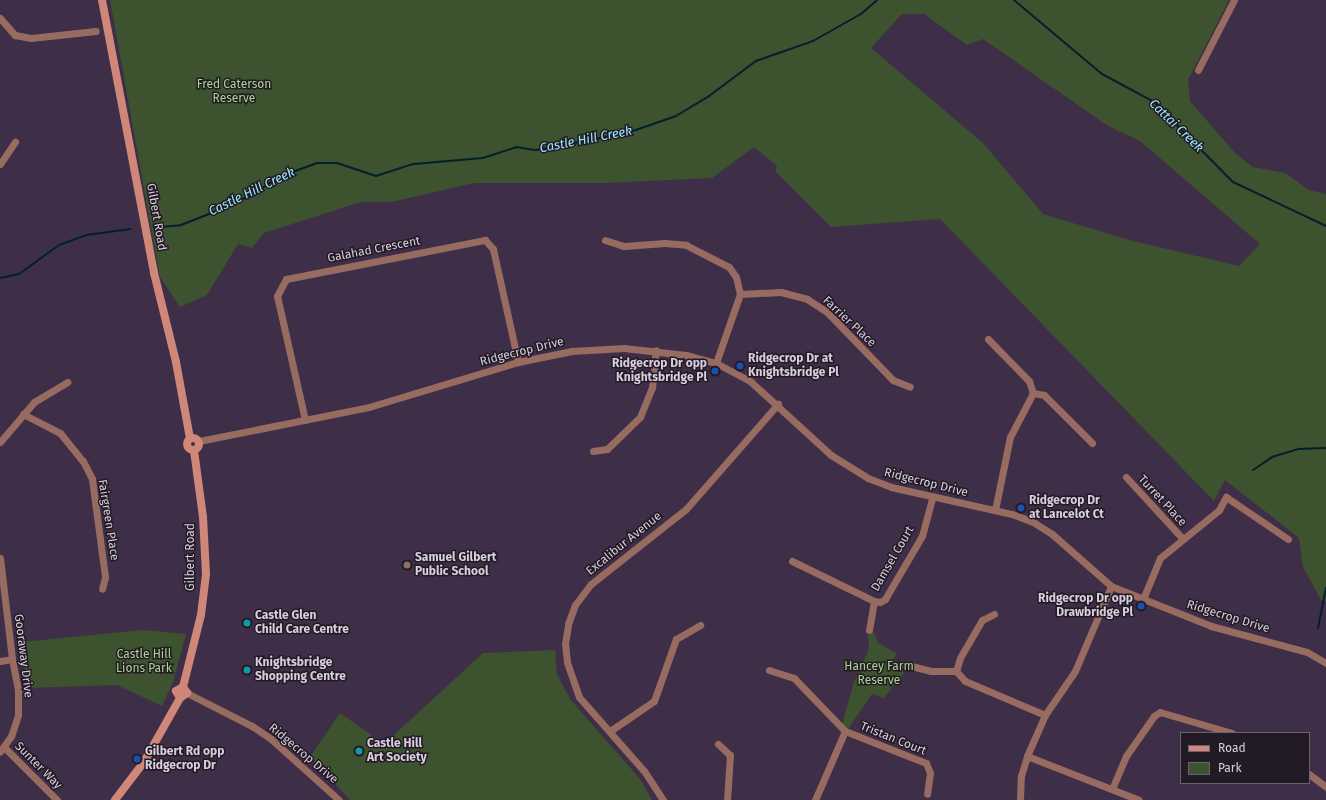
<!DOCTYPE html>
<style>
body{margin:0}
#map{position:relative;width:1326px;height:800px;overflow:hidden;background:#3f2e47;font-family:"Fira Sans",sans-serif}
div>[style]{position:absolute}
[style*='--x']{left:calc(var(--x)*1px);top:calc(var(--y)*1px);width:calc(var(--w)*1px);rotate:calc(var(--a)*1deg)}
.green>*{inset:0;background:#3d522e}
.stream>*{height:2px;margin:-1px;padding:0 1px;transform-origin:1px;border-radius:1px;background:#00212a}
.street>*{height:7px;margin:-3.5px;padding:0 3.5px;transform-origin:3.5px;border-radius:3.5px;background:#986b61}
.secondary>*{height:8px;margin:-4px;padding:0 4px;transform-origin:4px;border-radius:4px;background:#ce8778}
.secondary>.ring{margin:-4px;padding:0;box-sizing:content-box;background:none;border:8px solid #ce8778;border-radius:50%}
.dots>*{width:11px;height:11px;translate:-50% -50%;box-sizing:border-box;border:2px solid #221a25;border-radius:50%}
span{translate:-50% -50%;white-space:nowrap;text-align:center;line-height:1.15;-webkit-text-stroke:3px #221a25;paint-order:stroke}
.park-label{font-size:12px;color:#abd58f}
.street-label{font-size:12px;color:#d8cede}
.poi-label{font-size:12px;color:#d8cede;font-weight:700}
.left{translate:0 -50%;text-align:left}
.right{translate:-100% -50%;text-align:right}
.water-label{font-size:13px;color:#98e8fc;font-style:italic}
.legend{position:absolute;left:1180px;top:732px;width:130px;height:52px;box-sizing:border-box;background:#221a25;border:1px solid #6b626f;margin:0;padding:5px 7px;list-style:none;font-size:12px;color:#d8cede}
.legend li{display:flex;align-items:center;gap:8px;height:20px}
.legend b{width:20px;border:1px solid #6b626f}
</style>
<div id="map">
<div class="green">
<i style="clip-path:polygon(evenodd,110px 0,1229px 0,1188px 80px,1190px 101px,1235px 153px,1253px 167px,1285px 173px,1309px 190px,1326px 194px,1326px 601px,1321px 600px,1303px 567px,1299px 538px,1225px 480px,1214px 501px,940px 219px,831px 227px,775px 171px,777px 166px,754px 147px,712px 178px,605px 183px,474px 183px,391px 202px,361px 202px,264px 233px,252px 248px,238px 244px,207px 295px,180px 307px,160px 277px,110px 0,902px 14px,924px 14px,967px 45px,983px 39px,1108px 126px,1140px 141px,1260px 244px,1239px 266px,1129px 240px,1043px 214px,983px 143px,871px 48px,902px 14px)"></i>
<i style="clip-path:polygon(143px 630px,186px 634px,173px 682px,162px 706px,117px 685px,27px 688px,21px 642px)"></i>
<i style="clip-path:polygon(874px 632px,878px 643px,896px 653px,894px 660px,898px 668px,906px 670px,884px 698px,872px 694px,848px 729px,842px 724px,854px 682px,869px 649px,868px 635px)"></i>
<i style="clip-path:polygon(555px 650px,557px 674px,570px 699px,640px 779px,652px 800px,350px 800px,310px 757px,340px 713px,384px 744px,483px 653px)"></i>
</div>
<div class="stream">
<i style="--x:1014;--y:0;--w:115;--a:40.1"></i>
<i style="--x:1102;--y:74;--w:59;--a:28.3"></i>
<i style="--x:1154;--y:102;--w:112;--a:45.4"></i>
<i style="--x:1233;--y:182;--w:103;--a:25.3"></i>
<i style="--x:160;--y:227;--w:21;--a:-5"></i>
<i style="--x:181;--y:225;--w:41;--a:-21.5"></i>
<i style="--x:219;--y:210;--w:40;--a:-25"></i>
<i style="--x:255;--y:193;--w:29;--a:-34"></i>
<i style="--x:279;--y:177;--w:40;--a:-20.2"></i>
<i style="--x:317;--y:163;--w:20;--a:0"></i>
<i style="--x:337;--y:163;--w:41;--a:18.4"></i>
<i style="--x:376;--y:176;--w:40;--a:-18"></i>
<i style="--x:414;--y:164;--w:69;--a:-5"></i>
<i style="--x:483;--y:158;--w:35;--a:-18"></i>
<i style="--x:516;--y:147;--w:20;--a:9"></i>
<i style="--x:536;--y:150;--w:93;--a:-10.6"></i>
<i style="--x:627;--y:133;--w:52;--a:-19.1"></i>
<i style="--x:676;--y:116;--w:39;--a:-31"></i>
<i style="--x:709;--y:96;--w:59;--a:-36.7"></i>
<i style="--x:756;--y:61;--w:60;--a:-19.3"></i>
<i style="--x:813;--y:41;--w:55;--a:-29.4"></i>
<i style="--x:861;--y:14;--w:21;--a:-41"></i>
<i style="--x:0;--y:278;--w:19;--a:-12"></i>
<i style="--x:19;--y:274;--w:49;--a:-35.9"></i>
<i style="--x:59;--y:245;--w:29;--a:-20"></i>
<i style="--x:86;--y:235;--w:45;--a:-7.6"></i>
<i style="--x:1253;--y:470;--w:23;--a:-34"></i>
<i style="--x:1272;--y:457;--w:27;--a:-17"></i>
<i style="--x:1298;--y:449;--w:28;--a:-2"></i>
<i style="--x:1318;--y:628;--w:41;--a:-78.7"></i>
</div>
<div class="street">
<i style="--x:0;--y:18;--w:23;--a:49"></i>
<i style="--x:15;--y:35;--w:16;--a:11"></i>
<i style="--x:31;--y:38;--w:65;--a:-6.1"></i>
<i style="--x:1198;--y:70;--w:79;--a:-62.8"></i>
<i style="--x:0;--y:164;--w:27;--a:-56"></i>
<i style="--x:605;--y:240;--w:20;--a:18"></i>
<i style="--x:624;--y:246;--w:41;--a:-4.2"></i>
<i style="--x:665;--y:243;--w:21;--a:5"></i>
<i style="--x:686;--y:245;--w:48;--a:27.1"></i>
<i style="--x:729;--y:267;--w:12;--a:55"></i>
<i style="--x:736;--y:277;--w:17;--a:77"></i>
<i style="--x:740;--y:294;--w:73;--a:109.2"></i>
<i style="--x:740;--y:294;--w:41;--a:-2.8"></i>
<i style="--x:781;--y:292;--w:27;--a:15"></i>
<i style="--x:807;--y:299;--w:24;--a:33"></i>
<i style="--x:827;--y:312;--w:95;--a:45.9"></i>
<i style="--x:893;--y:380;--w:18;--a:22"></i>
<i style="--x:988;--y:339;--w:59;--a:45.7"></i>
<i style="--x:1029;--y:381;--w:13;--a:72"></i>
<i style="--x:1033;--y:393;--w:11;--a:10"></i>
<i style="--x:1044;--y:395;--w:68;--a:45"></i>
<i style="--x:23;--y:414;--w:42;--a:27.2"></i>
<i style="--x:60;--y:433;--w:36;--a:51"></i>
<i style="--x:83;--y:461;--w:20;--a:63"></i>
<i style="--x:92;--y:479;--w:99;--a:82.4"></i>
<i style="--x:105;--y:577;--w:12;--a:104"></i>
<i style="--x:305;--y:420;--w:127;--a:-102.7"></i>
<i style="--x:277;--y:296;--w:19;--a:-62"></i>
<i style="--x:286;--y:279;--w:203;--a:-11.1"></i>
<i style="--x:485;--y:240;--w:12;--a:48"></i>
<i style="--x:493;--y:249;--w:116;--a:77.5"></i>
<i style="--x:199;--y:441;--w:173;--a:-11.3"></i>
<i style="--x:369;--y:407;--w:156;--a:-16.8"></i>
<i style="--x:518;--y:362;--w:55;--a:-11.5"></i>
<i style="--x:572;--y:351;--w:52;--a:-3.3"></i>
<i style="--x:624;--y:348;--w:62;--a:6.4"></i>
<i style="--x:686;--y:355;--w:31;--a:15"></i>
<i style="--x:716;--y:363;--w:40;--a:28"></i>
<i style="--x:751;--y:382;--w:108;--a:42.4"></i>
<i style="--x:831;--y:455;--w:44;--a:31.9"></i>
<i style="--x:868;--y:478;--w:25;--a:21"></i>
<i style="--x:891;--y:487;--w:124;--a:12.6"></i>
<i style="--x:1012;--y:514;--w:22;--a:21"></i>
<i style="--x:1033;--y:522;--w:22;--a:32"></i>
<i style="--x:1052;--y:534;--w:79;--a:41.4"></i>
<i style="--x:1111;--y:586;--w:108;--a:21.8"></i>
<i style="--x:1211;--y:626;--w:99;--a:15.2"></i>
<i style="--x:1307;--y:652;--w:22;--a:30"></i>
<i style="--x:0;--y:442;--w:52;--a:-49.6"></i>
<i style="--x:34;--y:402;--w:39;--a:-31"></i>
<i style="--x:593;--y:451;--w:14;--a:-8"></i>
<i style="--x:607;--y:449;--w:46;--a:-44.1"></i>
<i style="--x:640;--y:417;--w:31;--a:-68"></i>
<i style="--x:652;--y:388;--w:38;--a:-84"></i>
<i style="--x:1126;--y:477;--w:84;--a:47.4"></i>
<i style="--x:995;--y:510;--w:75;--a:-78.4"></i>
<i style="--x:1010;--y:437;--w:50;--a:-62.4"></i>
<i style="--x:0;--y:558;--w:102;--a:83.2"></i>
<i style="--x:12;--y:659;--w:33;--a:79"></i>
<i style="--x:18;--y:691;--w:24;--a:90"></i>
<i style="--x:18;--y:715;--w:22;--a:108"></i>
<i style="--x:11;--y:736;--w:19;--a:125"></i>
<i style="--x:792;--y:561;--w:91;--a:26"></i>
<i style="--x:874;--y:601;--w:6;--a:9"></i>
<i style="--x:880;--y:602;--w:6;--a:-31"></i>
<i style="--x:885;--y:599;--w:73;--a:-59.6"></i>
<i style="--x:922;--y:536;--w:39;--a:-75"></i>
<i style="--x:1143;--y:599;--w:44;--a:-67.5"></i>
<i style="--x:1160;--y:558;--w:76;--a:-39.1"></i>
<i style="--x:1219;--y:510;--w:15;--a:-62"></i>
<i style="--x:1226;--y:497;--w:75;--a:34.1"></i>
<i style="--x:994;--y:614;--w:13;--a:153"></i>
<i style="--x:982;--y:620;--w:44;--a:120.1"></i>
<i style="--x:960;--y:658;--w:14;--a:107"></i>
<i style="--x:956;--y:671;--w:13;--a:48"></i>
<i style="--x:965;--y:681;--w:87;--a:23"></i>
<i style="--x:869;--y:630;--w:29;--a:-80"></i>
<i style="--x:0;--y:661;--w:12;--a:-9"></i>
<i style="--x:903;--y:664;--w:29;--a:14"></i>
<i style="--x:931;--y:671;--w:25;--a:0"></i>
<i style="--x:769;--y:670;--w:26;--a:18"></i>
<i style="--x:794;--y:678;--w:74;--a:46.1"></i>
<i style="--x:845;--y:731;--w:87;--a:21.6"></i>
<i style="--x:926;--y:763;--w:11;--a:68"></i>
<i style="--x:930;--y:773;--w:21;--a:98"></i>
<i style="--x:187;--y:693;--w:73;--a:26.9"></i>
<i style="--x:252;--y:726;--w:23;--a:34"></i>
<i style="--x:271;--y:739;--w:91;--a:41.9"></i>
<i style="--x:610;--y:731;--w:53;--a:-34.3"></i>
<i style="--x:654;--y:701;--w:66;--a:-70.5"></i>
<i style="--x:676;--y:639;--w:28;--a:-30"></i>
<i style="--x:718;--y:744;--w:16;--a:43"></i>
<i style="--x:730;--y:755;--w:45;--a:93.8"></i>
<i style="--x:4;--y:747;--w:75;--a:45"></i>
<i style="--x:1027;--y:756;--w:120;--a:21.4"></i>
<i style="--x:1309;--y:774;--w:21;--a:37"></i>
<i style="--x:1112;--y:789;--w:36;--a:-67"></i>
<i style="--x:1126;--y:756;--w:49;--a:-55"></i>
<i style="--x:1154;--y:716;--w:7;--a:-34"></i>
<i style="--x:1160;--y:712;--w:75;--a:16.3"></i>
<i style="--x:663;--y:800;--w:35;--a:-123"></i>
<i style="--x:644;--y:771;--w:98;--a:-131.3"></i>
<i style="--x:579;--y:697;--w:37;--a:-109"></i>
<i style="--x:567;--y:662;--w:18;--a:-96"></i>
<i style="--x:565;--y:644;--w:20;--a:-81"></i>
<i style="--x:568;--y:624;--w:20;--a:-70"></i>
<i style="--x:575;--y:605;--w:26;--a:-53"></i>
<i style="--x:591;--y:584;--w:121;--a:-38.3"></i>
<i style="--x:686;--y:509;--w:140;--a:-48.8"></i>
<i style="--x:815;--y:800;--w:75;--a:-66.5"></i>
<i style="--x:1020;--y:800;--w:24;--a:-88"></i>
<i style="--x:1021;--y:776;--w:21;--a:-73"></i>
<i style="--x:1027;--y:756;--w:45;--a:-66.3"></i>
<i style="--x:1045;--y:715;--w:53;--a:-55.7"></i>
<i style="--x:1075;--y:671;--w:92;--a:-67"></i>
</div>
<div class="secondary">
<i style="--x:102;--y:0;--w:278;--a:79.2"></i>
<i style="--x:154;--y:273;--w:92;--a:76.1"></i>
<i style="--x:176;--y:362;--w:77;--a:79.6"></i>
<i class="ring" style="left:187px;top:438px;width:4px;height:4px"></i>
<i style="--x:183;--y:687;--w:74;--a:-76"></i>
<i style="--x:201;--y:615;--w:41;--a:-83"></i>
<i style="--x:206;--y:574;--w:57;--a:-93"></i>
<i style="--x:203;--y:517;--w:68;--a:-97.7"></i>
<i style="--x:180;--y:698;--w:9;--a:-36"></i>
<i style="--x:187;--y:693;--w:7;--a:-124"></i>
<i style="--x:180;--y:698;--w:8;--a:-120"></i>
<i style="--x:176;--y:691;--w:8;--a:-30"></i>
<i style="--x:115;--y:800;--w:48;--a:-52.7"></i>
<i style="--x:144;--y:762;--w:73;--a:-60.6"></i>
</div>
<div class="dots">
<i style="left:740px;top:366px;background:#1a4fb4"></i>
<i style="left:715px;top:371px;background:#1a4fb4"></i>
<i style="left:1021px;top:508px;background:#1a4fb4"></i>
<i style="left:407px;top:565px;background:#8d6e63"></i>
<i style="left:1141px;top:606px;background:#1a4fb4"></i>
<i style="left:247px;top:623px;background:#0f9aa8"></i>
<i style="left:247px;top:670px;background:#0f9aa8"></i>
<i style="left:359px;top:751px;background:#0f9aa8"></i>
<i style="left:137px;top:759px;background:#1a4fb4"></i>
</div>
<div class="park-label">
<span style="left:234px;top:92px">Fred Caterson<br>Reserve</span>
<span style="left:144px;top:662px">Castle Hill<br>Lions Park</span>
<span style="left:879px;top:674px">Hancey Farm<br>Reserve</span>
</div>
<div class="street-label">
<span style="left:156px;top:217px;rotate:80deg">Gilbert Road</span>
<span style="left:374px;top:250px;rotate:-11deg">Galahad Crescent</span>
<span style="left:849px;top:322px;rotate:43deg">Farrier Place</span>
<span style="left:522px;top:352px;rotate:-14deg">Ridgecrop Drive</span>
<span style="left:926px;top:483px;rotate:14deg">Ridgecrop Drive</span>
<span style="left:1162px;top:501px;rotate:47deg">Turret Place</span>
<span style="left:108px;top:520px;rotate:81deg">Fairgreen Place</span>
<span style="left:624px;top:544px;rotate:-39deg">Excalibur Avenue</span>
<span style="left:191px;top:557px;rotate:-90deg">Gilbert Road</span>
<span style="left:893px;top:559px;rotate:-60deg">Damsel Court</span>
<span style="left:1228px;top:617px;rotate:17deg">Ridgecrop Drive</span>
<span style="left:23px;top:656px;rotate:83deg">Gooraway Drive</span>
<span style="left:893px;top:739px;rotate:22deg">Tristan Court</span>
<span style="left:303px;top:754px;rotate:40deg">Ridgecrop Drive</span>
<span style="left:38px;top:766px;rotate:45deg">Sunter Way</span>
</div>
<div class="poi-label">
<span class="left" style="left:748px;top:366px">Ridgecrop Dr at<br>Knightsbridge Pl</span>
<span class="right" style="left:707px;top:371px">Ridgecrop Dr opp<br>Knightsbridge Pl</span>
<span class="left" style="left:1029px;top:508px">Ridgecrop Dr<br>at Lancelot Ct</span>
<span class="left" style="left:415px;top:565px">Samuel Gilbert<br>Public School</span>
<span class="right" style="left:1133px;top:606px">Ridgecrop Dr opp<br>Drawbridge Pl</span>
<span class="left" style="left:255px;top:623px">Castle Glen<br>Child Care Centre</span>
<span class="left" style="left:255px;top:670px">Knightsbridge<br>Shopping Centre</span>
<span class="left" style="left:367px;top:751px">Castle Hill<br>Art Society</span>
<span class="left" style="left:145px;top:759px">Gilbert Rd opp<br>Ridgecrop Dr</span>
</div>
<div class="water-label">
<span style="left:1176px;top:126px;rotate:44deg">Cattai Creek</span>
<span style="left:586px;top:140px;rotate:-11deg">Castle Hill Creek</span>
<span style="left:252px;top:192px;rotate:-26deg">Castle Hill Creek</span>
</div>
<ul class="legend">
<li><b style="height:5px;background:#ce8778"></b>Road</li>
<li><b style="height:11px;background:#3d522e"></b>Park</li>
</ul>
</div>
